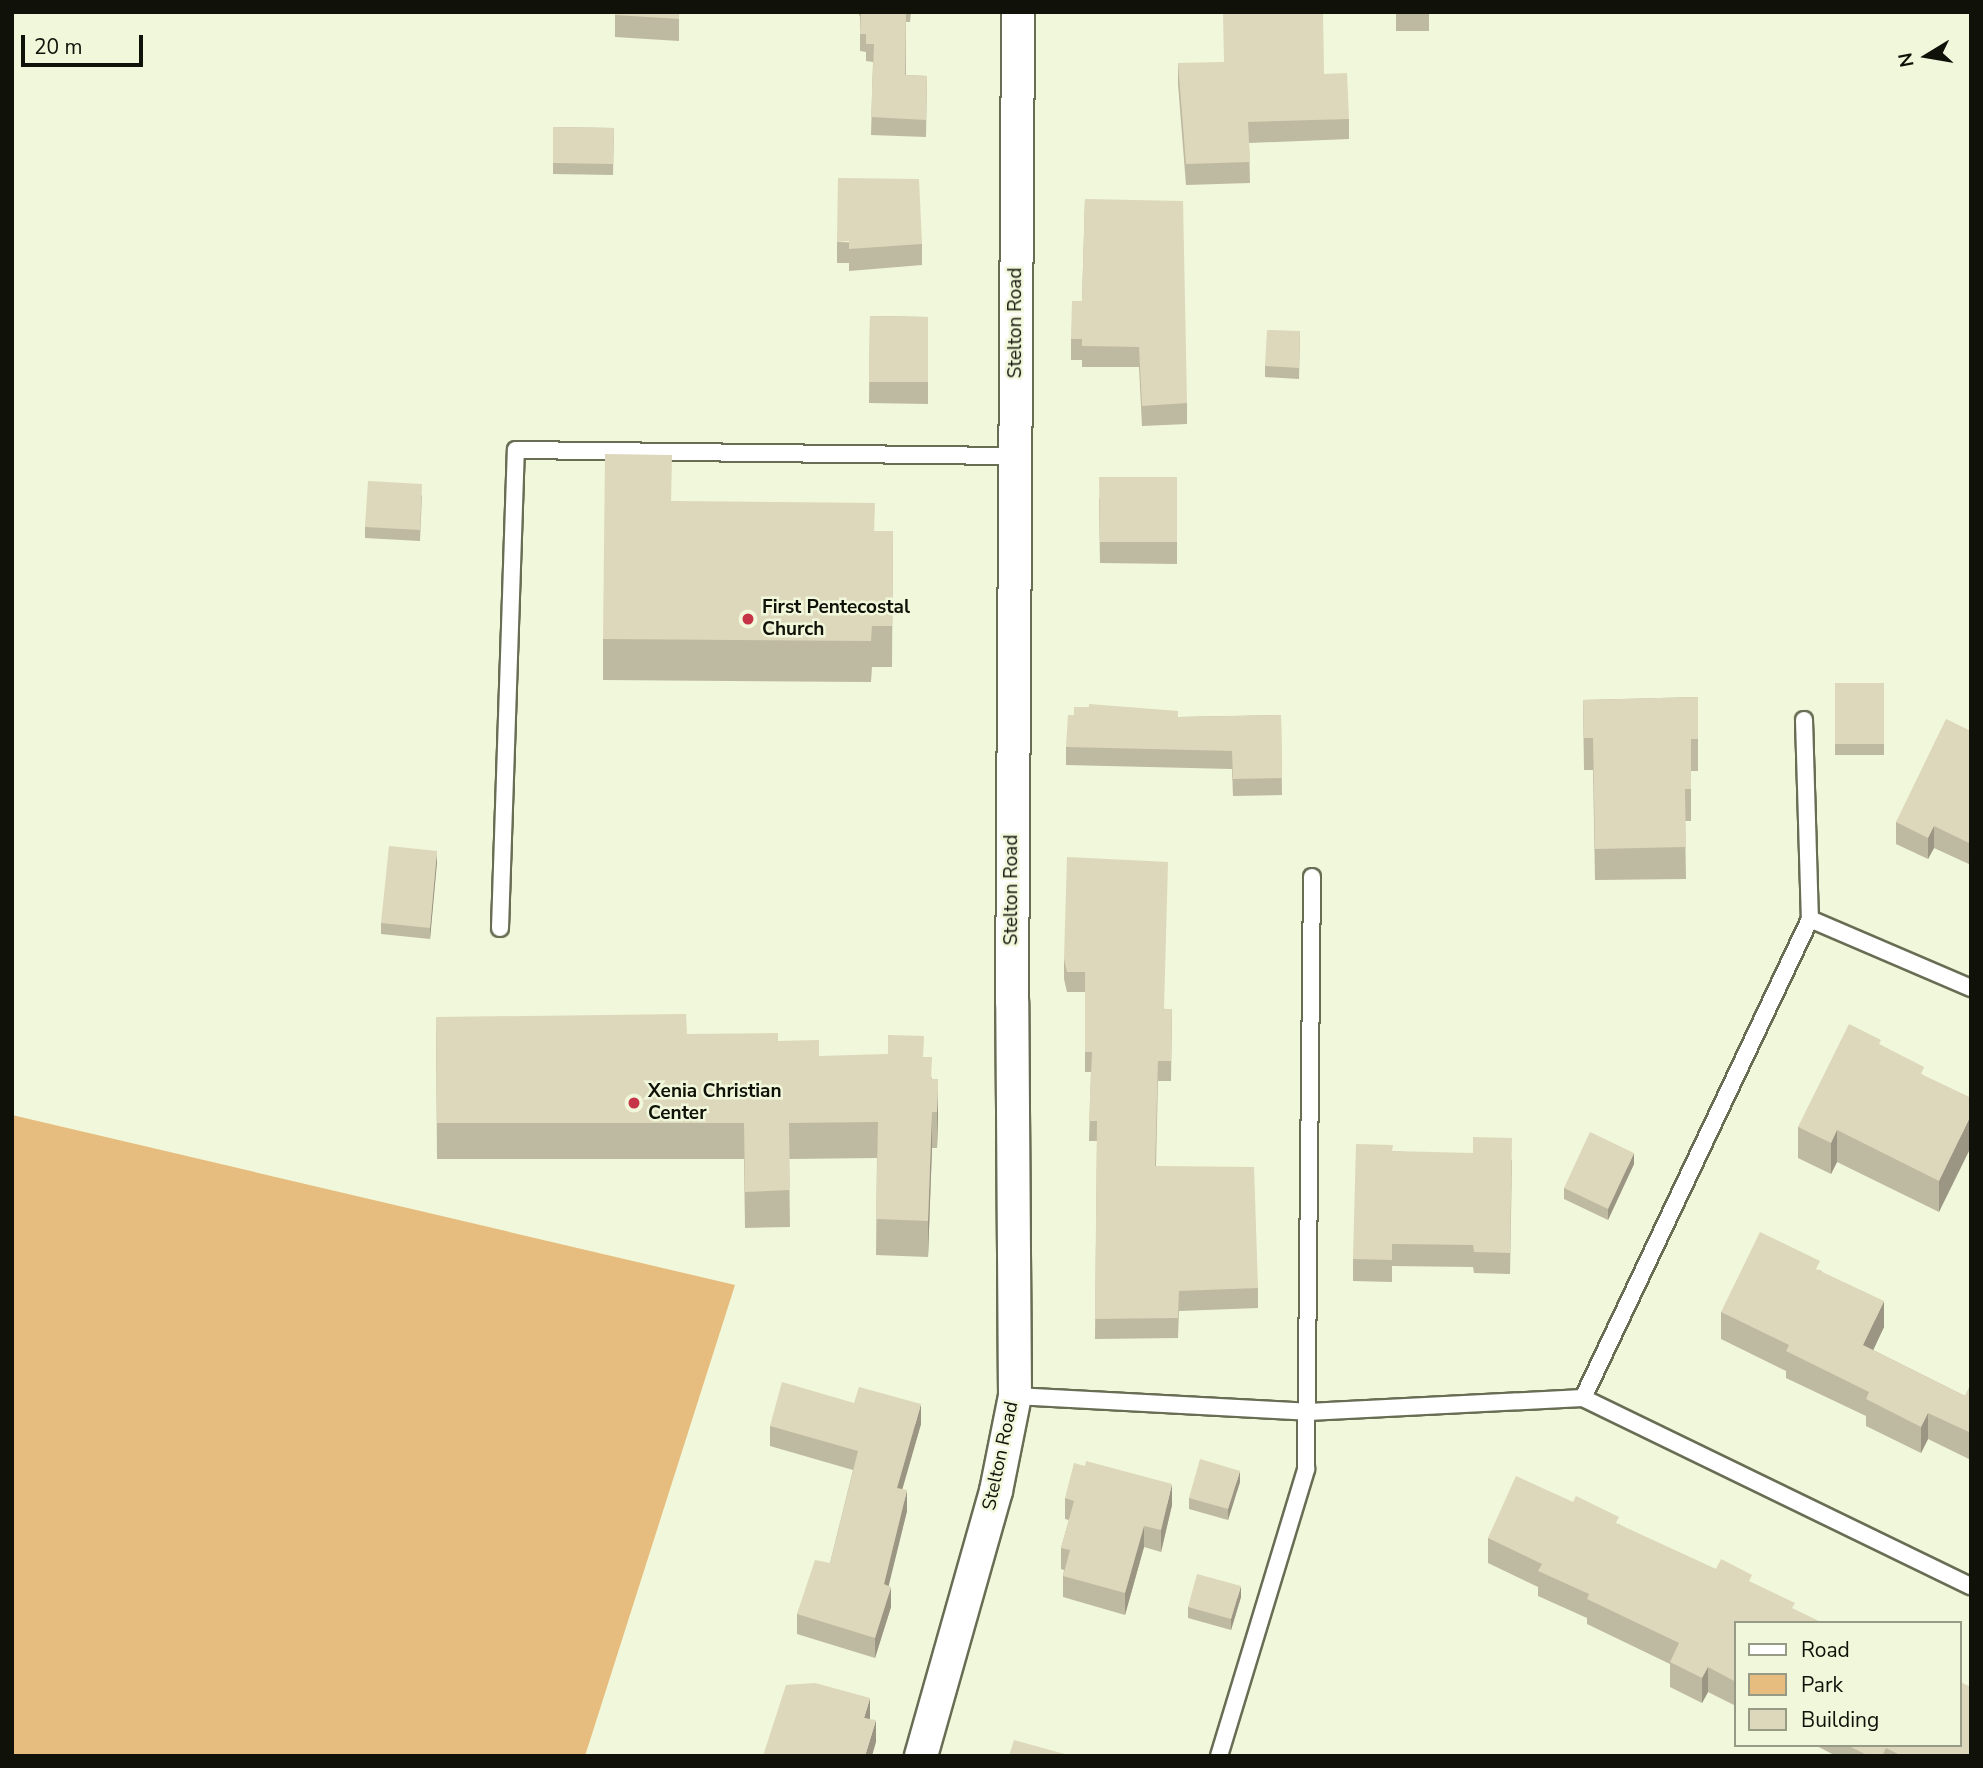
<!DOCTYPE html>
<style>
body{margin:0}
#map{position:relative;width:1983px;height:1768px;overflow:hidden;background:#f1f7da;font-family:"Nunito Sans",sans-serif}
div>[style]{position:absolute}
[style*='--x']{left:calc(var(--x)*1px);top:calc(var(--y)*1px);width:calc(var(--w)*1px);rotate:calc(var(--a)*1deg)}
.green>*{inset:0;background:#e6bd7e}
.roads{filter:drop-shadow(2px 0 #686d54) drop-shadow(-2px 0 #686d54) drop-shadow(0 2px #686d54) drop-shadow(0 -2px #686d54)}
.lane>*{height:16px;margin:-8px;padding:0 8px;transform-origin:8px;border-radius:8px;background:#fff}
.street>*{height:32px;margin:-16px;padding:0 16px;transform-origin:16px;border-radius:16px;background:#fff}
.wall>*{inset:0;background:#beb9a1}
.shaded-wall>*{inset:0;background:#9b9683}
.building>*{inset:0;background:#ddd7bb}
.dots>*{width:19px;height:19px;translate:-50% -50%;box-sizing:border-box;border:4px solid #f1f7da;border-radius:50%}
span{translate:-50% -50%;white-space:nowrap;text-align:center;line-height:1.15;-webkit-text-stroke:5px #f1f7da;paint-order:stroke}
.street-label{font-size:19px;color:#101108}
.poi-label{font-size:19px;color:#101108;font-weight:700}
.left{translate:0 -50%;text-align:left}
.frame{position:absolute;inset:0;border:14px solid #101108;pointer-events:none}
.legend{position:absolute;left:1734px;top:1621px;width:228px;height:126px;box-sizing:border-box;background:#f1f7da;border:2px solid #979b86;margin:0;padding:9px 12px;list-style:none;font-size:21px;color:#101108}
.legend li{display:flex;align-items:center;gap:14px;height:35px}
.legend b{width:35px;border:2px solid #979b86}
.north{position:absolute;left:1892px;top:21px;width:70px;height:70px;-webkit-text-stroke:5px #f1f7da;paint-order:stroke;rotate:259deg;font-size:19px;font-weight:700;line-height:28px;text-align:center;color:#101108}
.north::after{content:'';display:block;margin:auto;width:24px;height:32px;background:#101108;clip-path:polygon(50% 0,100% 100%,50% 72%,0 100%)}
.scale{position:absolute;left:21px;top:35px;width:122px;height:32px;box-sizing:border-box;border:4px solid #101108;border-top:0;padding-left:9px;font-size:21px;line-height:24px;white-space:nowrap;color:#101108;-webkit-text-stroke:5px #f1f7da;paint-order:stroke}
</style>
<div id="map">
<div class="green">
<i style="clip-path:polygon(12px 1115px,735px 1285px,585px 1756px,12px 1756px)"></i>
</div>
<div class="roads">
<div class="lane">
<i style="--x:1804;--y:720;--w:199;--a:88.3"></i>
<i style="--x:500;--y:928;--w:478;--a:-88.1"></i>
<i style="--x:516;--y:450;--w:499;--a:0.7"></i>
<i style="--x:1015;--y:1396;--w:293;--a:3.1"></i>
<i style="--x:1308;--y:1412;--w:275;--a:-2.9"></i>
<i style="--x:1583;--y:1398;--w:530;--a:-64.64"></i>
<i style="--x:1810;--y:919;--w:175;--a:23.2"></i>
<i style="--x:1583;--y:1398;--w:431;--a:25.9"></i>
<i style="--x:1219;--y:1756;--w:300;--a:-73.1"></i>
<i style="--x:1306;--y:1469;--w:592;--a:-89.42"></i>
</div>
<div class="street">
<i style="--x:921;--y:1756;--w:275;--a:-74.2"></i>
<i style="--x:996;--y:1491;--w:97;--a:-78.7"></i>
<i style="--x:1015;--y:1396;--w:394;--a:-90.4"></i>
<i style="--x:1012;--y:1002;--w:990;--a:-89.65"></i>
</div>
</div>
<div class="wall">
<i style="clip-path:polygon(615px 12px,679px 12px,679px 41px,615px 37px)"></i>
<i style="clip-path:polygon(858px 12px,911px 12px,910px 22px,906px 22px,906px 75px,927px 76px,926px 137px,871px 135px,873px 62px,866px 61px,866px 52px,860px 51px,860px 17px)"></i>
<i style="clip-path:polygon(1396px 12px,1429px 12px,1429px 31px,1396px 31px)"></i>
<i style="clip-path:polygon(1178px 63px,1324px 74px,1349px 119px,1349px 139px,1249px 143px,1250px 183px,1186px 185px,1178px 84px)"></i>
<i style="clip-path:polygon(553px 127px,614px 128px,613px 175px,553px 174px)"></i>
<i style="clip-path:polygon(1085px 199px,1187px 403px,1187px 424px,1142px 426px,1139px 367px,1082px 367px,1082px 360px,1071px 360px,1071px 339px,1082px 301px)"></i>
<i style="clip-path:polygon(837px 242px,922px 244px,922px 265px,849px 271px,849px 263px,837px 263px)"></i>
<i style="clip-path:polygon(870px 316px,928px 317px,928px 404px,869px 403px)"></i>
<i style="clip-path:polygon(1300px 331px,1299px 379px,1265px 377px,1265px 366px)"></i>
<i style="clip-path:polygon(1177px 477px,1177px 564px,1100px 563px,1099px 498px)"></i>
<i style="clip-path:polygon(422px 495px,420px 541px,365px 538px,365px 527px)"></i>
<i style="clip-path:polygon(672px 501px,875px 531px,893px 531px,892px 667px,872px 667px,871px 682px,603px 680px,603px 639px)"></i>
<i style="clip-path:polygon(1835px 683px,1884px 683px,1884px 755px,1835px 755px)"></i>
<i style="clip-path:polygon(1698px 697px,1698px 771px,1691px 771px,1691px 821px,1685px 821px,1686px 879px,1595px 880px,1593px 770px,1584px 770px,1583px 700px)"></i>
<i style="clip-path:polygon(1281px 715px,1282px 795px,1233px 796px,1232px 769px,1066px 765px,1066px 747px,1178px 717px)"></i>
<i style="clip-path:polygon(1971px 731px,1971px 865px,1934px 848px,1928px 859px,1896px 844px,1896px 822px)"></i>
<i style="clip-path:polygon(437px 862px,430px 939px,381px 934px,381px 923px)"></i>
<i style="clip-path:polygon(1064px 959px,1165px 1009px,1172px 1009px,1171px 1081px,1158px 1081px,1156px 1166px,1258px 1288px,1258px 1308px,1179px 1311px,1178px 1338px,1095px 1339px,1097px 1141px,1089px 1141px,1091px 1072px,1085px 1072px,1085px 992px,1067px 992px,1064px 979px)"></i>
<i style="clip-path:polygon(436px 1017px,778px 1041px,819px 1056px,924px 1057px,932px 1079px,938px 1116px,937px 1148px,932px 1148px,928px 1257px,876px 1255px,877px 1158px,789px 1159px,790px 1227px,745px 1228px,744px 1159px,437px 1159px)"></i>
<i style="clip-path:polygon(1881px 1045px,1924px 1076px,1971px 1098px,1939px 1212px,1837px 1162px,1831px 1174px,1798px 1158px,1798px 1127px)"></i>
<i style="clip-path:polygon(1393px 1151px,1512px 1160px,1510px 1274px,1474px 1273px,1473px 1267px,1392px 1266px,1392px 1282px,1353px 1281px,1353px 1259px)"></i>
<i style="clip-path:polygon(1634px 1164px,1608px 1220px,1564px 1199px,1564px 1188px)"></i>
<i style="clip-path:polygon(1820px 1270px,1884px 1327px,1873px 1350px,1965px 1396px,1971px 1384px,1971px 1460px,1928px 1439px,1921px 1453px,1866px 1426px,1866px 1416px,1786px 1378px,1786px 1371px,1721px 1339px,1721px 1312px)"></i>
<i style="clip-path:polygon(921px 1424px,902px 1489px,907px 1511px,888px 1586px,891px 1607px,875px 1658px,797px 1634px,797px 1614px,830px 1563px,853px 1470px,770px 1446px,770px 1426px)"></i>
<i style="clip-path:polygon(1240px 1482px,1228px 1520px,1189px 1509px,1189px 1498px)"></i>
<i style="clip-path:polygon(1065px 1498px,1172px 1505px,1161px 1552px,1144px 1547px,1125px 1615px,1063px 1597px,1063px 1576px,1064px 1570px,1061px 1569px,1061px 1548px,1069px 1520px,1065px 1519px)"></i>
<i style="clip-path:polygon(1619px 1524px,1736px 1623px,1736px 1706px,1708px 1692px,1702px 1703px,1670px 1687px,1670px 1664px,1587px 1624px,1587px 1618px,1538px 1596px,1538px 1587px,1488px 1563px,1488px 1538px)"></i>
<i style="clip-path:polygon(1241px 1597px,1231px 1630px,1188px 1618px,1188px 1607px)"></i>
<i style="clip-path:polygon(1815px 1745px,1960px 1745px,1971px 1756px,1836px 1756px)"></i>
</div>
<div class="shaded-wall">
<i style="clip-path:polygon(1934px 826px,1934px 848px,1928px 859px,1928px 838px)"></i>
<i style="clip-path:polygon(437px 851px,437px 862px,430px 939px,430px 928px)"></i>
<i style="clip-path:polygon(938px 1079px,938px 1116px,937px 1148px,937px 1112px)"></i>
<i style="clip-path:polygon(932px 1112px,932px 1148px,928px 1257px,928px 1221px)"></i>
<i style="clip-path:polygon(1971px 1115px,1971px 1147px,1939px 1212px,1939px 1181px)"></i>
<i style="clip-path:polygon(1837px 1130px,1837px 1162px,1831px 1174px,1831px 1143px)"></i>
<i style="clip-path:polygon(1634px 1153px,1634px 1164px,1608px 1220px,1608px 1209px)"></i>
<i style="clip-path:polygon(1884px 1301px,1884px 1327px,1863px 1372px,1863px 1345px)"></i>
<i style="clip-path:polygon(921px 1404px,921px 1424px,897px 1508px,897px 1488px)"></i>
<i style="clip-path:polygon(1928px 1413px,1928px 1439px,1921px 1453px,1921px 1427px)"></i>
<i style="clip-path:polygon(1240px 1471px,1240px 1482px,1228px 1520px,1228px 1509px)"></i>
<i style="clip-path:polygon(1172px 1484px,1172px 1505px,1161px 1552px,1161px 1530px)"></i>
<i style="clip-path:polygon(907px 1490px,907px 1511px,884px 1605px,884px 1584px)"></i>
<i style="clip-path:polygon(1144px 1526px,1144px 1547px,1125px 1615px,1125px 1593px)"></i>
<i style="clip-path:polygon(1241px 1586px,1241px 1597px,1231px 1630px,1231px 1619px)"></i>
<i style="clip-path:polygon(891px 1587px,891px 1607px,875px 1658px,875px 1638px)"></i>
<i style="clip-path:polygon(1708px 1667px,1708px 1692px,1702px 1703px,1702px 1678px)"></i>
<i style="clip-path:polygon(870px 1698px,870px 1720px,864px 1718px)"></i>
<i style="clip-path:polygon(876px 1720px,876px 1742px,872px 1756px,865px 1756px)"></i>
</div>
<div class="building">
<i style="clip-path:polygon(615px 12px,679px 12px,679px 19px,615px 15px)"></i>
<i style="clip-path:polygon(861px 12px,906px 12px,905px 75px,927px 76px,926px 120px,871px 117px,874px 44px,866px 44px,866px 34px,860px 34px)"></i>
<i style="clip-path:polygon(1223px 12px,1323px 12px,1324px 74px,1347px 73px,1349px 119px,1248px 122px,1250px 162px,1186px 164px,1178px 63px,1224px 62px)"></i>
<i style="clip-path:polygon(553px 127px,614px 128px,613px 164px,553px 163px)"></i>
<i style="clip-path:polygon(838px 178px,919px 179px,922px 244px,849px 249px,849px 241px,837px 242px)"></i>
<i style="clip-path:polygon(1085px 199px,1183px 201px,1187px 403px,1142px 406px,1139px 347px,1082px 346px,1082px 339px,1071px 339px,1072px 301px,1082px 301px)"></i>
<i style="clip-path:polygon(870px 316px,928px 317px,928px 382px,869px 382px)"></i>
<i style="clip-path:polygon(1267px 330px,1300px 331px,1299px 368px,1265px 366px)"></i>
<i style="clip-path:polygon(605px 454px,672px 455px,671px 501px,875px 503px,874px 531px,893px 531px,892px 626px,872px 626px,871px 641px,603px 639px)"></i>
<i style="clip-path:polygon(1099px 477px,1177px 477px,1177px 542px,1100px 542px)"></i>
<i style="clip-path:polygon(368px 481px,422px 484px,420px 530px,365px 527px)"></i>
<i style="clip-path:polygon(1835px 683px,1884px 683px,1884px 744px,1835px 744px)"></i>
<i style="clip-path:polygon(1698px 697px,1698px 739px,1691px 739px,1691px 789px,1685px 789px,1686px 847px,1595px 849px,1593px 738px,1584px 738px,1583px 700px)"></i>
<i style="clip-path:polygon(1089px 704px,1178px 711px,1178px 717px,1281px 715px,1282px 778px,1233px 779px,1232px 751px,1066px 747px,1068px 715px,1074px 715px,1074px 707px,1089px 707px)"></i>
<i style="clip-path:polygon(1946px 719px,1971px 731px,1971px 844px,1934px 826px,1928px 838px,1896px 822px)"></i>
<i style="clip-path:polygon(389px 846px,437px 851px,430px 928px,381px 923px)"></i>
<i style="clip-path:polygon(1067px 857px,1168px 862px,1164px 1009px,1172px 1009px,1171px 1061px,1158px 1061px,1155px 1166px,1254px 1167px,1258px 1288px,1179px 1291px,1178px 1318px,1095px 1319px,1097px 1121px,1089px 1121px,1092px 1052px,1085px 1052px,1085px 972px,1067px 972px,1064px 959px)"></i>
<i style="clip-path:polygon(686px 1014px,687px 1034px,778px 1033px,778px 1041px,819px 1040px,819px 1056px,888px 1054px,888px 1035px,924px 1036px,923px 1057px,932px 1057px,931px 1079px,938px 1079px,937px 1112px,932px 1112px,928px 1221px,876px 1219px,878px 1122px,789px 1123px,790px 1190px,745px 1192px,744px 1123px,437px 1123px,436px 1017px)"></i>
<i style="clip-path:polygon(1849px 1024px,1881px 1040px,1879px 1044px,1924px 1067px,1921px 1074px,1971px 1098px,1971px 1115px,1939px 1181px,1837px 1130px,1831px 1143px,1798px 1127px)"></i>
<i style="clip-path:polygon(1590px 1132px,1634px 1153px,1608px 1209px,1564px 1188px)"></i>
<i style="clip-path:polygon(1473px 1137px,1512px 1138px,1510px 1253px,1474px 1252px,1473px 1245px,1392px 1244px,1392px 1260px,1353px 1259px,1356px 1144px,1393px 1145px,1392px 1151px,1473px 1153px)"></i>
<i style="clip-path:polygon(1760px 1232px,1820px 1261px,1816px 1269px,1884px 1301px,1863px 1345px,1965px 1396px,1971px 1384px,1971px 1433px,1928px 1413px,1921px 1427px,1866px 1399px,1869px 1392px,1786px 1351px,1789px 1345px,1721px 1312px)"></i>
<i style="clip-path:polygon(782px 1382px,854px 1403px,859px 1387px,921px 1404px,897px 1488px,907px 1490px,884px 1584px,891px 1587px,875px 1638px,797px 1614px,815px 1560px,830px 1563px,858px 1451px,770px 1426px)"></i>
<i style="clip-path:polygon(1200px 1459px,1240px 1471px,1228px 1509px,1189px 1498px)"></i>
<i style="clip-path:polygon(1086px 1461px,1172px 1484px,1161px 1530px,1144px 1526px,1125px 1593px,1063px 1576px,1070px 1550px,1061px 1548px,1074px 1501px,1065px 1498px,1074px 1463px,1085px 1466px)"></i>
<i style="clip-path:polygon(1516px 1476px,1573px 1502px,1576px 1496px,1619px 1517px,1616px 1523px,1716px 1569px,1721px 1559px,1752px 1575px,1749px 1581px,1795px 1603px,1792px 1608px,1823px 1623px,1736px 1623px,1736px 1682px,1708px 1667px,1702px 1678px,1670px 1662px,1679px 1643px,1587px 1599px,1589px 1594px,1538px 1571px,1542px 1564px,1488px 1538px)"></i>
<i style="clip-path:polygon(1197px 1574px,1241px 1586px,1231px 1619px,1188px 1607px)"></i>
<i style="clip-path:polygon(1960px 1682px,1971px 1687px,1971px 1756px,1902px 1756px,1886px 1748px,1882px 1756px,1869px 1756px,1847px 1745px,1960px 1745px)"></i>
<i style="clip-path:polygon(815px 1683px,870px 1698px,864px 1718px,876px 1720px,865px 1756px,763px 1756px,786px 1685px)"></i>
<i style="clip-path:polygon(1014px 1740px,1068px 1755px,1009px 1756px)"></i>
</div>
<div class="dots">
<i style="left:748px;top:619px;background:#c63547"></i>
<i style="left:634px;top:1103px;background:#c63547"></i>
</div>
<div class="street-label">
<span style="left:1016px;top:323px;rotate:-90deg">Stelton Road</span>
<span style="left:1012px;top:890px;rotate:-90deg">Stelton Road</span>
<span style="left:1001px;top:1456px;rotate:-78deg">Stelton Road</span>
</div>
<div class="poi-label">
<span class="left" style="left:762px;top:619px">First Pentecostal<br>Church</span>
<span class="left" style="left:648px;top:1103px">Xenia Christian<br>Center</span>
</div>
<div class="frame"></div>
<ul class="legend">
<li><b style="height:9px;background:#fff"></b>Road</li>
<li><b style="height:19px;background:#e6bd7e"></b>Park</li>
<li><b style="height:19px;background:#ddd7bb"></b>Building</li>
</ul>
<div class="north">N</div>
<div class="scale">20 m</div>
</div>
